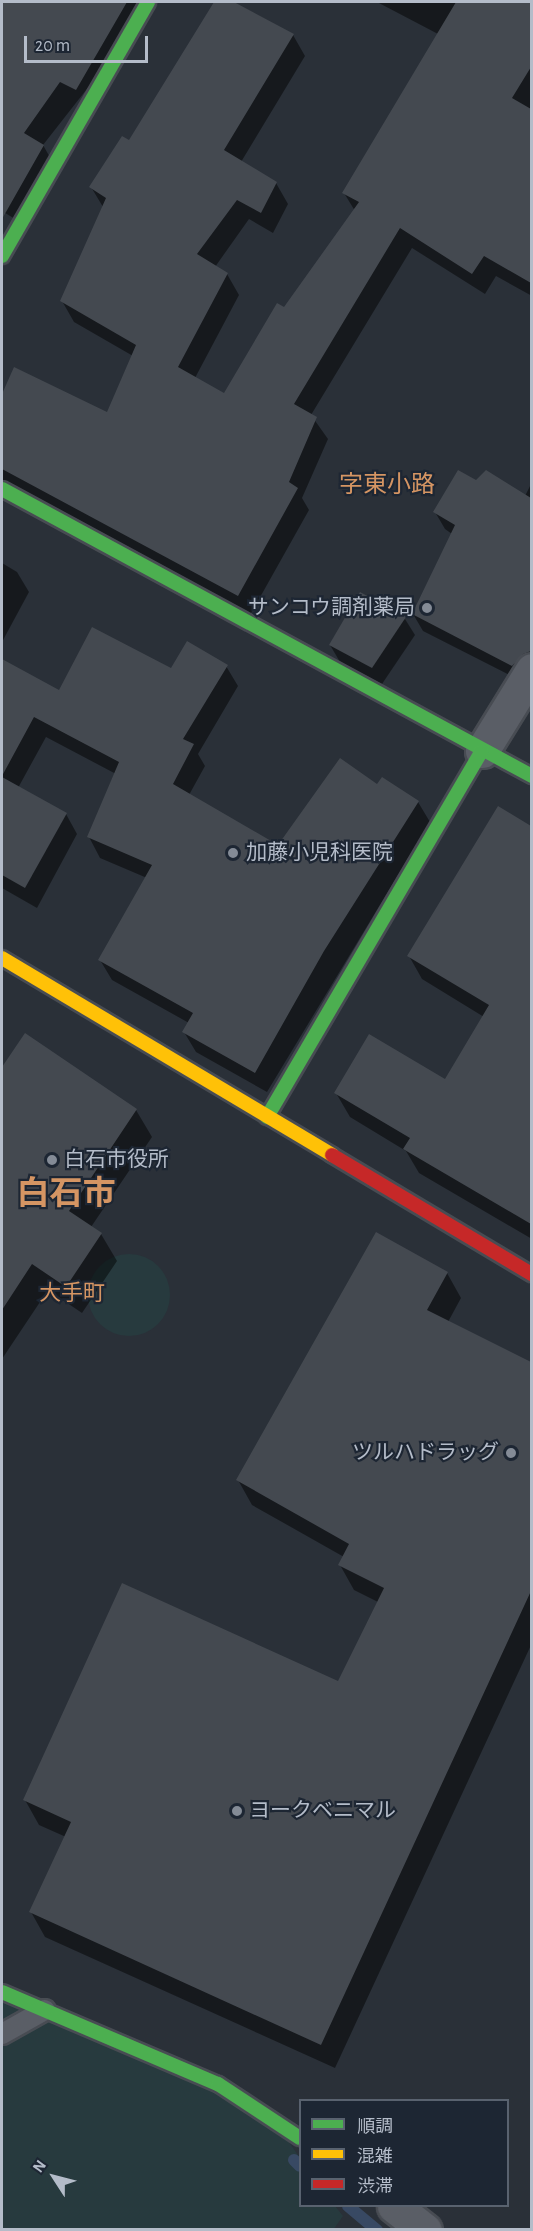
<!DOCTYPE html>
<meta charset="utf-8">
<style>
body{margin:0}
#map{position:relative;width:533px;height:2231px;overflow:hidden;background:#2a3038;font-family:"Alegreya Sans","Noto Sans JP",sans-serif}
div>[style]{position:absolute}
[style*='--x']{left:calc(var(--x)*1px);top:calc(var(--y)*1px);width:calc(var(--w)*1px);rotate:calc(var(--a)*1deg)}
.green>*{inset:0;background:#273a3e}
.round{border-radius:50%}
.shadow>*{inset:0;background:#0007}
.stream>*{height:12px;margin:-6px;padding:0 6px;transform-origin:6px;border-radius:6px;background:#384963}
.building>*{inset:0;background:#444950}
.roads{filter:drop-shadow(2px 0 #484c53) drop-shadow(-2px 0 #484c53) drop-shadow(0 2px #484c53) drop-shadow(0 -2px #484c53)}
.lane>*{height:20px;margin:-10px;padding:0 10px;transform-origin:10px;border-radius:10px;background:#5a5e66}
.street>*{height:33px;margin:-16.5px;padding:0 16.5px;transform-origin:16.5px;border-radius:16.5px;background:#5a5e66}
.fast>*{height:14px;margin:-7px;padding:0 7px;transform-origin:7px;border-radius:7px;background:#4caf50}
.slow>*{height:14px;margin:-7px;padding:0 7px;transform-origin:7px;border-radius:7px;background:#ffc107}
.jam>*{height:14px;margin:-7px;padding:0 7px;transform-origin:7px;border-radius:7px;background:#c62828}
.dots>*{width:16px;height:16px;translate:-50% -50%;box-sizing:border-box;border:3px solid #1d2633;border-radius:50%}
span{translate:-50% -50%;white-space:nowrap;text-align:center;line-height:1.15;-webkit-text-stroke:4.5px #1d2633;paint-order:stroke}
.poi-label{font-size:21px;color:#b4bcc9}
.right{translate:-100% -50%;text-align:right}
.left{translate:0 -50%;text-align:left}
.neighbourhood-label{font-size:22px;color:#d59563}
.quarter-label{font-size:24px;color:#d59563}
.town-label{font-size:33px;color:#d59563;font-weight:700}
.frame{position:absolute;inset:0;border:3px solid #b4bcc9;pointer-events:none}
.legend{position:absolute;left:299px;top:2099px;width:210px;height:108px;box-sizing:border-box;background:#1d2633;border:2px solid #59626f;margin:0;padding:8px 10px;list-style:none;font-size:18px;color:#b4bcc9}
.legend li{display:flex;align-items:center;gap:12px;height:30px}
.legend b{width:30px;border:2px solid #59626f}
.north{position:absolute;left:24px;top:2147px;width:60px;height:60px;-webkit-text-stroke:4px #1d2633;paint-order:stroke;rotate:306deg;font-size:16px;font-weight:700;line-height:24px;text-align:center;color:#b4bcc9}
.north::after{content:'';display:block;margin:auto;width:21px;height:27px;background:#b4bcc9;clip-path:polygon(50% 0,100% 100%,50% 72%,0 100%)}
.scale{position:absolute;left:24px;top:36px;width:124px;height:27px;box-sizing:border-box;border:3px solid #b4bcc9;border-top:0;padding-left:8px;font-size:18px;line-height:21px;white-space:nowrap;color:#b4bcc9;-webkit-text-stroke:4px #1d2633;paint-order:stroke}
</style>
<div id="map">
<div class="green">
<i class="round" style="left:88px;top:1254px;width:82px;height:82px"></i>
<i style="clip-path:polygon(2px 1992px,272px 2118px,300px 2158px,300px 2206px,335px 2206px,343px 2216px,333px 2230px,2px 2229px)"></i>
</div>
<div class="shadow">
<i style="clip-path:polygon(2px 2px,155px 2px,43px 145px,56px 168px,23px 224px,2px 211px)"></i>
<i style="clip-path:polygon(215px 2px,231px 2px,293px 35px,305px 56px,241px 162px,276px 183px,288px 204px,273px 233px,249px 219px,215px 267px,227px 274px,239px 295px,195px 378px,225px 395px,355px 211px,344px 193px,438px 34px,377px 2px,532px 2px,532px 296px,496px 276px,485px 294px,412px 248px,311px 415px,328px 439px,302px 498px,309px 510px,250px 615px,2px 483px,2px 397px,15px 369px,108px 414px,133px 356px,74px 322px,62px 301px,103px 207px,91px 187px,130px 142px)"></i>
<i style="clip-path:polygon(476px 482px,525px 496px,532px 482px,532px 672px,523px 682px,423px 631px,413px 614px,452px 534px,445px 529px,435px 512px)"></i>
<i style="clip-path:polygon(2px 563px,17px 572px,29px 592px,2px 642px)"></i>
<i style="clip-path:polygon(405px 619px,415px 635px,382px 684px,340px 662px,330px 645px)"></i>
<i style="clip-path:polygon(2px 660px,60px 692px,172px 670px,226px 666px,238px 686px,198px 754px,205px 766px,189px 795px,279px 847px,378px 786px,418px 802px,430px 822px,267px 1092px,196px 1052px,184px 1032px,189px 1023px,112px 980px,100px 960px,147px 878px,100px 858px,89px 837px,116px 774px,46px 737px,18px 788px,66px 814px,77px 834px,37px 908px,2px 888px)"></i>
<i style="clip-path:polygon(499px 808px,532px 828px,532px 1239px,419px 1173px,406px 1151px,350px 1117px,336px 1093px,445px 1081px,484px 1017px,422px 979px,409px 956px)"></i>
<i style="clip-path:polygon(25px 1035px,136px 1110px,152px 1137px,91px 1227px,101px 1234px,117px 1261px,82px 1313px,48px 1290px,2px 1359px,2px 1070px)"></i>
<i style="clip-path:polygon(447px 1273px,461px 1298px,448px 1322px,532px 1364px,532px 1643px,335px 2068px,45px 1937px,31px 1912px,66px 1837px,39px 1825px,25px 1800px,338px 1683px,378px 1602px,354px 1590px,340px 1565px,344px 1557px,252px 1505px,238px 1480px)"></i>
</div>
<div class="stream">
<i style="--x:294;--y:2160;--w:8;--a:45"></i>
<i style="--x:348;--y:2206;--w:38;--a:40"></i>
</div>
<div class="building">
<i style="clip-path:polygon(2px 2px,127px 2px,76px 90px,60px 82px,24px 133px,44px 145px,2px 219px)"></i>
<i style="clip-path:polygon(214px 2px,234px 2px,294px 34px,224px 150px,277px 182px,261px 213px,237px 200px,197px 254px,228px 273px,178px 367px,224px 393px,277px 303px,284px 307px,359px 202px,342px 193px,456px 2px,531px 2px,531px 67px,512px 98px,531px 109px,531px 283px,484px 256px,472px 274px,400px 228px,294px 404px,317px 417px,289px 482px,298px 488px,238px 596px,2px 469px,2px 394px,14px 367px,107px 412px,136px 345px,60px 301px,106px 198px,89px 187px,122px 136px,129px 140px)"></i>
<i style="clip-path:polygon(458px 470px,476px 480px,486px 470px,531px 498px,531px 651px,523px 654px,512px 666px,412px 614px,455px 525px,433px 512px)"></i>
<i style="clip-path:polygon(360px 592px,406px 617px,372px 668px,329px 645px)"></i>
<i style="clip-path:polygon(92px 627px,171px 668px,187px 641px,228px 665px,183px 739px,194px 744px,173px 784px,278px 845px,340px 758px,377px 784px,382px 777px,419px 801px,324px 951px,255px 1073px,182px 1032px,193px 1013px,98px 960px,152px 865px,87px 837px,119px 762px,34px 717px,2px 776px,2px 659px,59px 690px)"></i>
<i style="clip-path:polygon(2px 777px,67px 813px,25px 888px,2px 875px)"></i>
<i style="clip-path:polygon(498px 806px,531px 826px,531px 1224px,403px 1149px,410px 1138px,334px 1093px,369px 1034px,445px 1079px,489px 1005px,407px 956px)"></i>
<i style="clip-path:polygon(25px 1033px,137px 1109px,69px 1211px,102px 1233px,66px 1287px,32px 1264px,2px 1310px,2px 1067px)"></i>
<i style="clip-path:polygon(376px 1232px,448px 1272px,427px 1310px,531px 1362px,531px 1591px,321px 2045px,29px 1912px,71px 1822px,23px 1800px,122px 1583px,338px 1681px,384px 1588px,338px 1565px,349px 1544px,236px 1480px)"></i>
</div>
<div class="roads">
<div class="lane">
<i style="--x:2;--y:2034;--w:49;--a:-29.2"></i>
</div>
<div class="street">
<i style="--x:482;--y:751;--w:95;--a:-58.3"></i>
<i style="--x:394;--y:2206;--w:39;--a:38"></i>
</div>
<div class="fast">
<i style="--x:2;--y:256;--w:293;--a:-60.1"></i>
<i style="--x:2;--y:489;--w:603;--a:28.44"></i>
<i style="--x:267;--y:1117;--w:424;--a:-59.6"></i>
<i style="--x:2;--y:1992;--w:235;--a:23.1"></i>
<i style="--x:218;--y:2084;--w:98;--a:33.4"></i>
</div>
<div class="slow">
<i style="--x:2;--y:958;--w:384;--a:30.8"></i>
</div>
<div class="jam">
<i style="--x:332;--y:1155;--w:233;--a:30.8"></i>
</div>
</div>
<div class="dots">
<i style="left:427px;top:608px;background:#848b96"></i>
<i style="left:233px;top:853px;background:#848b96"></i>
<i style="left:52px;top:1160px;background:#848b96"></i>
<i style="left:511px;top:1453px;background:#848b96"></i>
<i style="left:237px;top:1811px;background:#848b96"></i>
</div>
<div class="poi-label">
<span class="right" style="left:415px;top:608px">サンコウ調剤薬局</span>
<span class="left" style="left:246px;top:853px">加藤小児科医院</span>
<span class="left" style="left:64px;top:1160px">白石市役所</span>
<span class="right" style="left:499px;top:1453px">ツルハドラッグ</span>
<span class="left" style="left:249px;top:1811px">ヨークベニマル</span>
</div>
<div class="neighbourhood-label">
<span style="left:72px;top:1294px">大手町</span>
</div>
<div class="quarter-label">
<span style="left:387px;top:486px">字東小路</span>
</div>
<div class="town-label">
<span style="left:66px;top:1195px">白石市</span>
</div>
<div class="frame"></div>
<ul class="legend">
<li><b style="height:8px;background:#4caf50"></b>順調</li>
<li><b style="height:8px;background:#ffc107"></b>混雑</li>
<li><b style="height:8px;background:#c62828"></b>渋滞</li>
</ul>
<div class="north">N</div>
<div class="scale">20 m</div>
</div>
